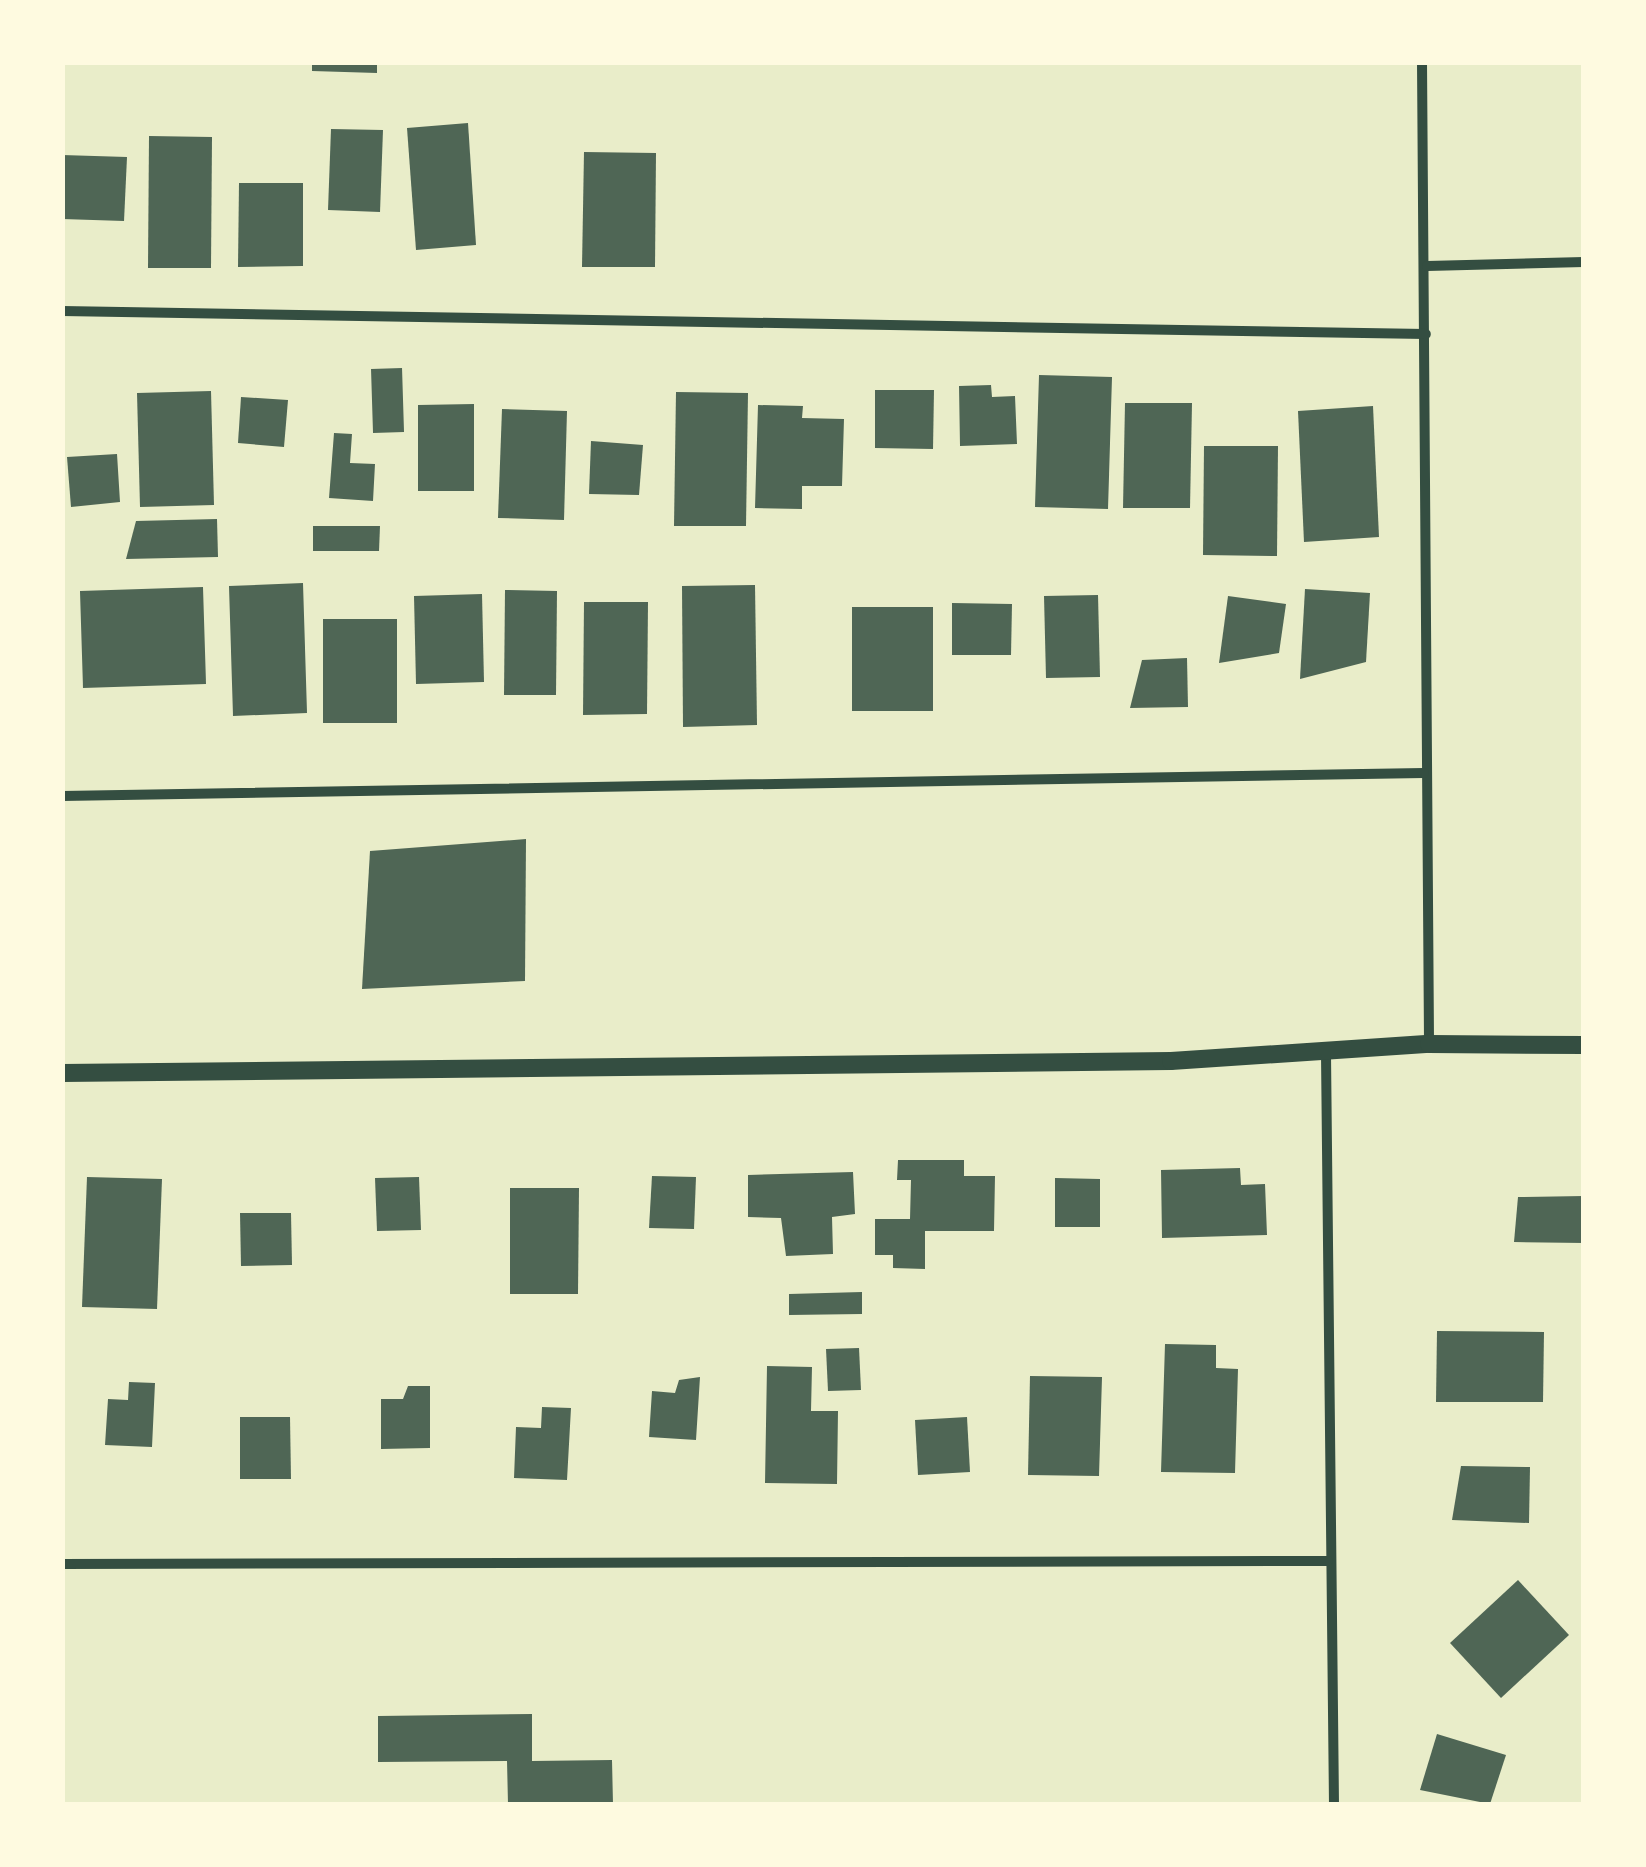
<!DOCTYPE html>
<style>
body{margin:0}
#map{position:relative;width:1646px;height:1867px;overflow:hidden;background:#e9edc9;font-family:"Fira Sans",sans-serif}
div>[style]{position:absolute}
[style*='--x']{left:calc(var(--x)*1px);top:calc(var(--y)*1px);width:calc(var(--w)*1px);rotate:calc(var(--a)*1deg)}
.building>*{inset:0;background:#4f6655}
.minor>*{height:10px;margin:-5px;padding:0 5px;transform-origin:5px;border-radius:5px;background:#344e41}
.tertiary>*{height:18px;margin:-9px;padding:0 9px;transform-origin:9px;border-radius:9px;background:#344e41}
span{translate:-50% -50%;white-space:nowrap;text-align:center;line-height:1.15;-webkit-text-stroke:8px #fefae0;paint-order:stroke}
.frame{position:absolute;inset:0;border:65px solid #fefae0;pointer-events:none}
</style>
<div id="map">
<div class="building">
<i style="clip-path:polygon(312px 62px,377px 62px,377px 73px,312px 71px)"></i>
<i style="clip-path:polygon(468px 123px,476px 245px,416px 250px,407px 128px)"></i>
<i style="clip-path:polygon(331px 129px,383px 130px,380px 212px,328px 210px)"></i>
<i style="clip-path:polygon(149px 136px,212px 137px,211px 268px,148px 268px)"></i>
<i style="clip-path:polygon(584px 152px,656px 153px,655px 267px,582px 267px)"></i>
<i style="clip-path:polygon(62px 155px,127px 157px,124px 221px,62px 219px)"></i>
<i style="clip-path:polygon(239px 183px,303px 183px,303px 266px,238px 267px)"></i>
<i style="clip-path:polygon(402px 368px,404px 432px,373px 433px,371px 369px)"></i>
<i style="clip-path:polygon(1039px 375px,1112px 377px,1108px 509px,1035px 507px)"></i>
<i style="clip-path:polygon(991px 385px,992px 397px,1015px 396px,1017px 444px,960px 446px,959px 386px)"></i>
<i style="clip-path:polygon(875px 390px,934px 390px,933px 449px,875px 448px)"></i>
<i style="clip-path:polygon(211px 391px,214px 505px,140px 507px,137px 393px)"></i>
<i style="clip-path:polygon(676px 392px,748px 393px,746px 526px,674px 526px)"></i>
<i style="clip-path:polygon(241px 397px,288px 400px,284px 447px,238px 443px)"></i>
<i style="clip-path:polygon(1125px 403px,1192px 403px,1190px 508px,1123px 508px)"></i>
<i style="clip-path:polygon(474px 404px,474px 491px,418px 491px,418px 405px)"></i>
<i style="clip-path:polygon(758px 405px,803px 406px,802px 418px,844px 419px,842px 486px,802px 486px,802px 509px,755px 508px)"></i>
<i style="clip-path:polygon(1373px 406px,1379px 537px,1304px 542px,1298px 411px)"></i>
<i style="clip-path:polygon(502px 409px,567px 411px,564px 520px,498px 518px)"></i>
<i style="clip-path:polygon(334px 433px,352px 434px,350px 463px,375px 464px,373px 501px,329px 498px)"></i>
<i style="clip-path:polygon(591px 441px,643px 445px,639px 495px,589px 494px)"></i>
<i style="clip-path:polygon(1204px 446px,1278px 446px,1277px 556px,1203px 555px)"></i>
<i style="clip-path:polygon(117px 454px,120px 502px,71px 507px,67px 457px)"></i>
<i style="clip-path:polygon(217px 519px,218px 557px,126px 559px,136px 521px)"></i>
<i style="clip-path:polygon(313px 526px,380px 526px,379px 551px,313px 551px)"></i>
<i style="clip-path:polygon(303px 583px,307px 713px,233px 716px,229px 586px)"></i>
<i style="clip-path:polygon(755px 585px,757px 725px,683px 727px,682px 586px)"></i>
<i style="clip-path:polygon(203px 587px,206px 684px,83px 688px,80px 591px)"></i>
<i style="clip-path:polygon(1305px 589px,1370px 593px,1366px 662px,1300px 679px)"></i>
<i style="clip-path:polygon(505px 590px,557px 591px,556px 695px,504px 695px)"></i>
<i style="clip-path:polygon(482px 594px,484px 682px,416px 684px,414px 596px)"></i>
<i style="clip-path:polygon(1098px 595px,1100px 677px,1046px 678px,1044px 596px)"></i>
<i style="clip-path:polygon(1228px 596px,1286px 604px,1279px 653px,1219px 663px)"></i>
<i style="clip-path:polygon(584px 602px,648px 602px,647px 714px,583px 715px)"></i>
<i style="clip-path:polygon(952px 603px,1012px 604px,1011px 655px,952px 655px)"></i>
<i style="clip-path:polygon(852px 607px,933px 607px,933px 711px,852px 711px)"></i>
<i style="clip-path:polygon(323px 619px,397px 619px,397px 723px,323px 723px)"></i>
<i style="clip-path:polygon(1187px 658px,1188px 707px,1130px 708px,1142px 660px)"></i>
<i style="clip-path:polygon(526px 839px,525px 981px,362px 989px,370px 851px)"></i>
<i style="clip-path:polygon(898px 1160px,964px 1160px,964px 1176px,995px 1176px,994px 1231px,925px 1231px,925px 1269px,893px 1268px,893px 1255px,875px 1255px,875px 1219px,910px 1219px,911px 1180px,897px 1180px)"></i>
<i style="clip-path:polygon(1240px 1168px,1241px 1185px,1265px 1184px,1267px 1235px,1162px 1238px,1161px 1170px)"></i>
<i style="clip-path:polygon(853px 1172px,855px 1214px,832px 1217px,833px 1254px,786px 1256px,781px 1218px,748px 1217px,748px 1175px)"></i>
<i style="clip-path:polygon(652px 1176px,696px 1177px,694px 1229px,649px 1228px)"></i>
<i style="clip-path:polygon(87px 1177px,162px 1179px,157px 1309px,82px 1307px)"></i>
<i style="clip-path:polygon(419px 1177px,421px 1230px,377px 1231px,375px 1178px)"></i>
<i style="clip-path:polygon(1055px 1178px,1100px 1179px,1100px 1227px,1055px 1227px)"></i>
<i style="clip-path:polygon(510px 1188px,579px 1188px,578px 1294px,510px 1294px)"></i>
<i style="clip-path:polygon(1584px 1196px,1584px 1243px,1514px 1242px,1518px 1197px)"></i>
<i style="clip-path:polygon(240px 1213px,291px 1213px,292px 1265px,241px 1266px)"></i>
<i style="clip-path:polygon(862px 1292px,862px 1314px,789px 1315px,789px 1294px)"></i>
<i style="clip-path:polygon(1437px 1331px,1544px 1332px,1543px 1402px,1436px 1402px)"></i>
<i style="clip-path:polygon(1165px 1344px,1216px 1345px,1216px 1368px,1238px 1369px,1235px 1473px,1161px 1472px)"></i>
<i style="clip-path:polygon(859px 1348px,861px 1390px,828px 1391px,826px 1349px)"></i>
<i style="clip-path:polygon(767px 1366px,812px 1367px,811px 1411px,838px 1411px,837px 1484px,765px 1483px)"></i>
<i style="clip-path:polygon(1030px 1376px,1102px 1377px,1099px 1476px,1028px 1475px)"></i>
<i style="clip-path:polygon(700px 1377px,696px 1440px,649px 1437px,652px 1391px,675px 1393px,679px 1380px)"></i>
<i style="clip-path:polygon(129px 1382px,155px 1383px,152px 1447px,105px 1445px,108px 1399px,128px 1400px)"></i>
<i style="clip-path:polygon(408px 1386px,430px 1386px,430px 1448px,381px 1449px,381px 1399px,403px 1399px)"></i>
<i style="clip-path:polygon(542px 1407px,571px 1408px,567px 1480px,514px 1478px,516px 1427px,541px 1428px)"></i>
<i style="clip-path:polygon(240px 1417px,290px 1417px,291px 1479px,240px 1479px)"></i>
<i style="clip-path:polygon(967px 1417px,970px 1472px,918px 1475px,915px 1420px)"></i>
<i style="clip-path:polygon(1461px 1466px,1530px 1467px,1529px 1523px,1452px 1520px)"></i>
<i style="clip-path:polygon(1518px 1580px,1569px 1635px,1501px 1698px,1450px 1643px)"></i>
<i style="clip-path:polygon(532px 1714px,532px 1761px,612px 1760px,613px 1804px,508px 1804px,507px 1761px,378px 1762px,378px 1716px)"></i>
<i style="clip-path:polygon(1437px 1734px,1506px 1755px,1490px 1804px,1420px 1790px)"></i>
</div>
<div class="minor">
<i style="--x:1422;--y:62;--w:982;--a:89.59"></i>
<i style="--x:1427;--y:266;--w:157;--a:-1.5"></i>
<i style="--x:62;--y:311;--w:1364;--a:0.97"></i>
<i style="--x:62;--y:796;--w:1362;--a:-0.97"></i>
<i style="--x:1326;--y:1054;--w:750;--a:89.39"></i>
<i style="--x:62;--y:1564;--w:1266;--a:-0.14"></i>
</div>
<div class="tertiary">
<i style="--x:62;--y:1073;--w:1109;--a:-0.62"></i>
<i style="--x:1171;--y:1061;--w:259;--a:-3.8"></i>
<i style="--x:1429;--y:1044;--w:155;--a:0.4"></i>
</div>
<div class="frame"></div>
</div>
